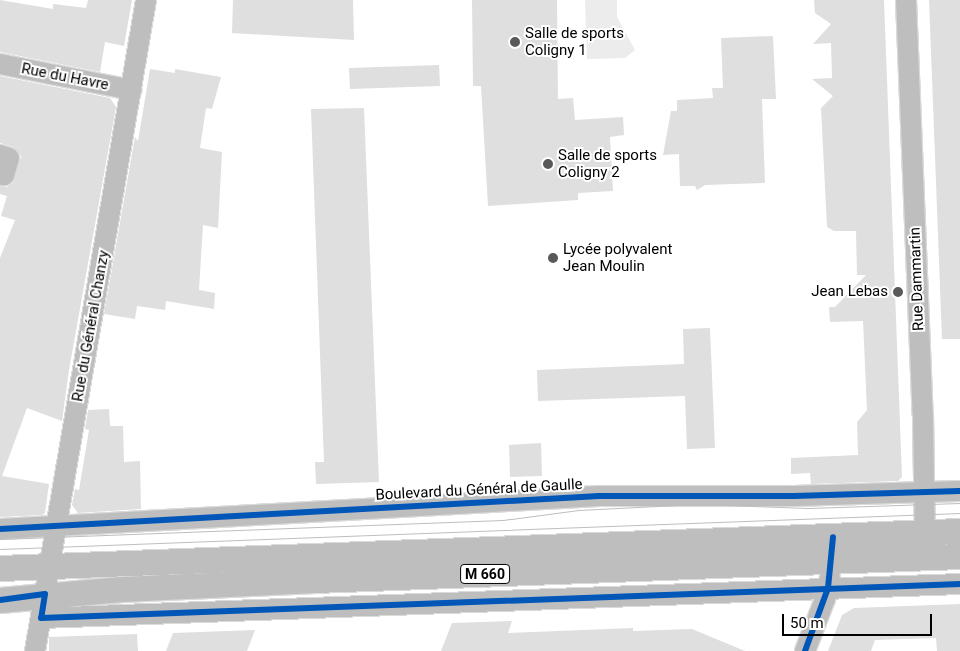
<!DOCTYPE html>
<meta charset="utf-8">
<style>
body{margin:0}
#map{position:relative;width:960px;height:651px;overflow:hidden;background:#fff;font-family:Roboto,sans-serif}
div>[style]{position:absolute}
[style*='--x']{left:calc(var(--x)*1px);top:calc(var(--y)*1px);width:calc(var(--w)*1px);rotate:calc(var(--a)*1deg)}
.green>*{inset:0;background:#ececec}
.building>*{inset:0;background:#dfdfdf}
.roads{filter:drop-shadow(1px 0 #dbdbdb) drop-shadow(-1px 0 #dbdbdb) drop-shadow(0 1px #dbdbdb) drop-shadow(0 -1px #dbdbdb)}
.minor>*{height:20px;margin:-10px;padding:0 10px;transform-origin:10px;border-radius:10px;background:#bebebe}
.major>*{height:25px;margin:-12.5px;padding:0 12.5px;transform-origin:12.5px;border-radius:12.5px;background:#bebebe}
.tram>*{height:1px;margin:-0.5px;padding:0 0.5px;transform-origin:0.5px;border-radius:0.5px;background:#bebebe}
.cycleway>*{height:6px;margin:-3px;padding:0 3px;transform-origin:3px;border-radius:3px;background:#0057b8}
.dots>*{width:14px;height:14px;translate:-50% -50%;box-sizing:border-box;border:2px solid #fff;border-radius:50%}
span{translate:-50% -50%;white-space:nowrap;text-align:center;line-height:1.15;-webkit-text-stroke:4px #fff;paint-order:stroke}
.shield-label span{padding:1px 4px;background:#fff;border:1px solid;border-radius:4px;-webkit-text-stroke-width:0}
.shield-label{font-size:14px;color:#000;font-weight:700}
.poi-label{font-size:15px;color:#000}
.left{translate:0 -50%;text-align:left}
.right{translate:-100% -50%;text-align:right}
.street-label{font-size:15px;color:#000}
.scale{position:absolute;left:782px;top:614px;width:150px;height:22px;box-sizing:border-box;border:2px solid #000;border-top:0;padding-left:6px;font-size:15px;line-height:18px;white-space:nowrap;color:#000;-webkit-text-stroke:4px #fff;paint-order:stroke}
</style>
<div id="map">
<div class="green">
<i style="clip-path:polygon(585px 0,617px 0,617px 17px,635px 50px,625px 58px,587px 59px)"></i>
</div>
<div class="building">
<i style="clip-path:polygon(0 0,53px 9px,53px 4px,86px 8px,88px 0,132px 0,124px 46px,105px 42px,100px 72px,0 52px)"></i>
<i style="clip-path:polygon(233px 0,353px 0,354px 40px,232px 33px)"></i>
<i style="clip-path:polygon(472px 0,557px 0,558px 99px,573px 98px,575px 120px,623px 117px,624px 135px,610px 137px,613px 191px,578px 193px,578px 200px,488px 206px,481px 86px,473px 86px)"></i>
<i style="clip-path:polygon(814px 0,884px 0,902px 477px,898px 481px,811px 484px,810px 473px,791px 474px,791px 458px,858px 455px,857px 422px,867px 410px,863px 321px,830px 322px,829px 307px,835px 307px,866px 275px,857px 275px,856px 231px,834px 231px,827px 227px,821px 108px,833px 96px,812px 79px,832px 78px,831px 43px,813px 44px,831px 24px,815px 13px)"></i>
<i style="clip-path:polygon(929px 0,960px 0,960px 339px,942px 339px)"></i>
<i style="clip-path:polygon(773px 36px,776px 99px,762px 99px,765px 183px,705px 185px,697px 190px,695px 186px,680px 186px,679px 154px,663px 155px,671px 111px,677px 111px,677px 100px,713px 98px,712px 88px,723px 88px,721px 38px)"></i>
<i style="clip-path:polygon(439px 65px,440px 86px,350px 89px,349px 68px)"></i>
<i style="clip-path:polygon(150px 69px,175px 73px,175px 69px,221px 77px,212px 109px,206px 108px,200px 148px,222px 152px,218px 228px,203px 225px,199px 290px,215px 293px,214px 309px,166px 301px,165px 310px,137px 306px,135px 319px,104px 314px,135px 137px,138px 141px)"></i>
<i style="clip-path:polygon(0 76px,110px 98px,116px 107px,69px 370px,62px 421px,27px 408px,2px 476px,49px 484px,45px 513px,42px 515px,0 517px,0 258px,15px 220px,1px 216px,7px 196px,0 194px,0 186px,7px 187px,13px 183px,21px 156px,13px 147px,0 143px)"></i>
<i style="clip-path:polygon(364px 108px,379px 482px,316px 484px,315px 462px,324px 462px,311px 109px)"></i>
<i style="clip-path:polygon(710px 328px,715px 448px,687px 449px,685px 396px,538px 401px,537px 370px,684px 364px,683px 329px)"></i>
<i style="clip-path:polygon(109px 409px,110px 426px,123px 426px,124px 462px,140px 461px,141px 509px,78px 513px,72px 505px,75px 489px,79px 490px,89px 430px,85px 429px,88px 410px)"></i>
<i style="clip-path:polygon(541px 443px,542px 476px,510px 477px,509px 445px)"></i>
<i style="clip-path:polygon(960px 604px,960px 651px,937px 651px,936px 638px,875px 640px,871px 651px,828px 651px,842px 615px,854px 608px)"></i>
<i style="clip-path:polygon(512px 621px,508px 633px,633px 628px,633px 631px,692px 629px,745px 651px,441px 651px,452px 623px)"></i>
<i style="clip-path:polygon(255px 630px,247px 651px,166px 651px,173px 633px)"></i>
<i style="clip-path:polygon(137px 634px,138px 651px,49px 651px,49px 637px)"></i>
</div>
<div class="roads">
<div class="minor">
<i style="--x:906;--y:0;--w:415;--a:87.7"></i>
<i style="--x:923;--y:415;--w:133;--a:89.1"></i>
<i style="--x:0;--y:64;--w:134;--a:11.2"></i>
<i style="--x:0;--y:155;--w:9;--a:18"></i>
<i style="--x:9;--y:158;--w:18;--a:106"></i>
<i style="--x:4;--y:175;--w:4;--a:-166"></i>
<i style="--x:0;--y:529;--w:600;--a:-3.15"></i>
<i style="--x:599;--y:496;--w:195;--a:0"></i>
<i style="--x:794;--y:496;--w:166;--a:-1.7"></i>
<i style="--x:41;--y:618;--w:920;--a:-2.12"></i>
<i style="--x:35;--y:651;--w:660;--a:-80.32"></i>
<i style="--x:805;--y:651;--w:56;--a:-69"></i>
<i style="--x:825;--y:599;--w:22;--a:-77"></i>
</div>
<div class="major">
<i style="--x:0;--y:568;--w:961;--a:-2.21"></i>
<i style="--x:0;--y:600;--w:122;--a:-5.2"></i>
<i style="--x:122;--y:589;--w:193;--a:-2.7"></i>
<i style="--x:315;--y:580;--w:645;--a:-2.13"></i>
</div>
</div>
<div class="tram">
<i style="--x:0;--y:539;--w:503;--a:-2.16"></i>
<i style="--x:503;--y:520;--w:76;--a:-7.6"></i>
<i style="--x:578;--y:510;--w:120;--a:-2.9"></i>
<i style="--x:698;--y:504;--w:110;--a:2.1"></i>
<i style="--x:808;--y:508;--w:152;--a:-1.9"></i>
<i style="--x:0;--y:549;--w:961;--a:-2.15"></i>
</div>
<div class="cycleway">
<i style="--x:0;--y:529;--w:600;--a:-3.15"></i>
<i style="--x:599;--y:496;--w:195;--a:0"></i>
<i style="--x:794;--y:496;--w:166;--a:-1.7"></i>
<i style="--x:0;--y:600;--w:45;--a:-7.6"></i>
<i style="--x:45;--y:594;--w:24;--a:99"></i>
<i style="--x:41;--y:618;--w:920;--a:-2.12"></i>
<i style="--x:805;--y:651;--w:67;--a:-69.9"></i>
<i style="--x:828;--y:588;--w:51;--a:-84.4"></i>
</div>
<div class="dots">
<i style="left:515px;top:42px;background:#595959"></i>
<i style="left:548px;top:164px;background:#595959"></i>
<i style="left:553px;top:258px;background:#595959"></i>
<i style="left:898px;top:292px;background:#595959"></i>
</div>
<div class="shield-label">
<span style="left:485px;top:574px">M 660</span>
</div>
<div class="poi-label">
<span class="left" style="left:525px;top:42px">Salle de sports<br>Coligny 1</span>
<span class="left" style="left:558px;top:164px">Salle de sports<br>Coligny 2</span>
<span class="left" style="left:563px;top:258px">Lycée polyvalent<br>Jean Moulin</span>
<span class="right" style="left:888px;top:292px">Jean Lebas</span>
</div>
<div class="street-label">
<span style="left:65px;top:77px;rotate:11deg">Rue du Havre</span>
<span style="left:917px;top:279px;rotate:-92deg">Rue Dammartin</span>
<span style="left:91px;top:326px;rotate:-80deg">Rue du Général Chanzy</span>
<span style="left:479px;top:490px;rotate:-3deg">Boulevard du Général de Gaulle</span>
</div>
<div class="scale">50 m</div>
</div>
